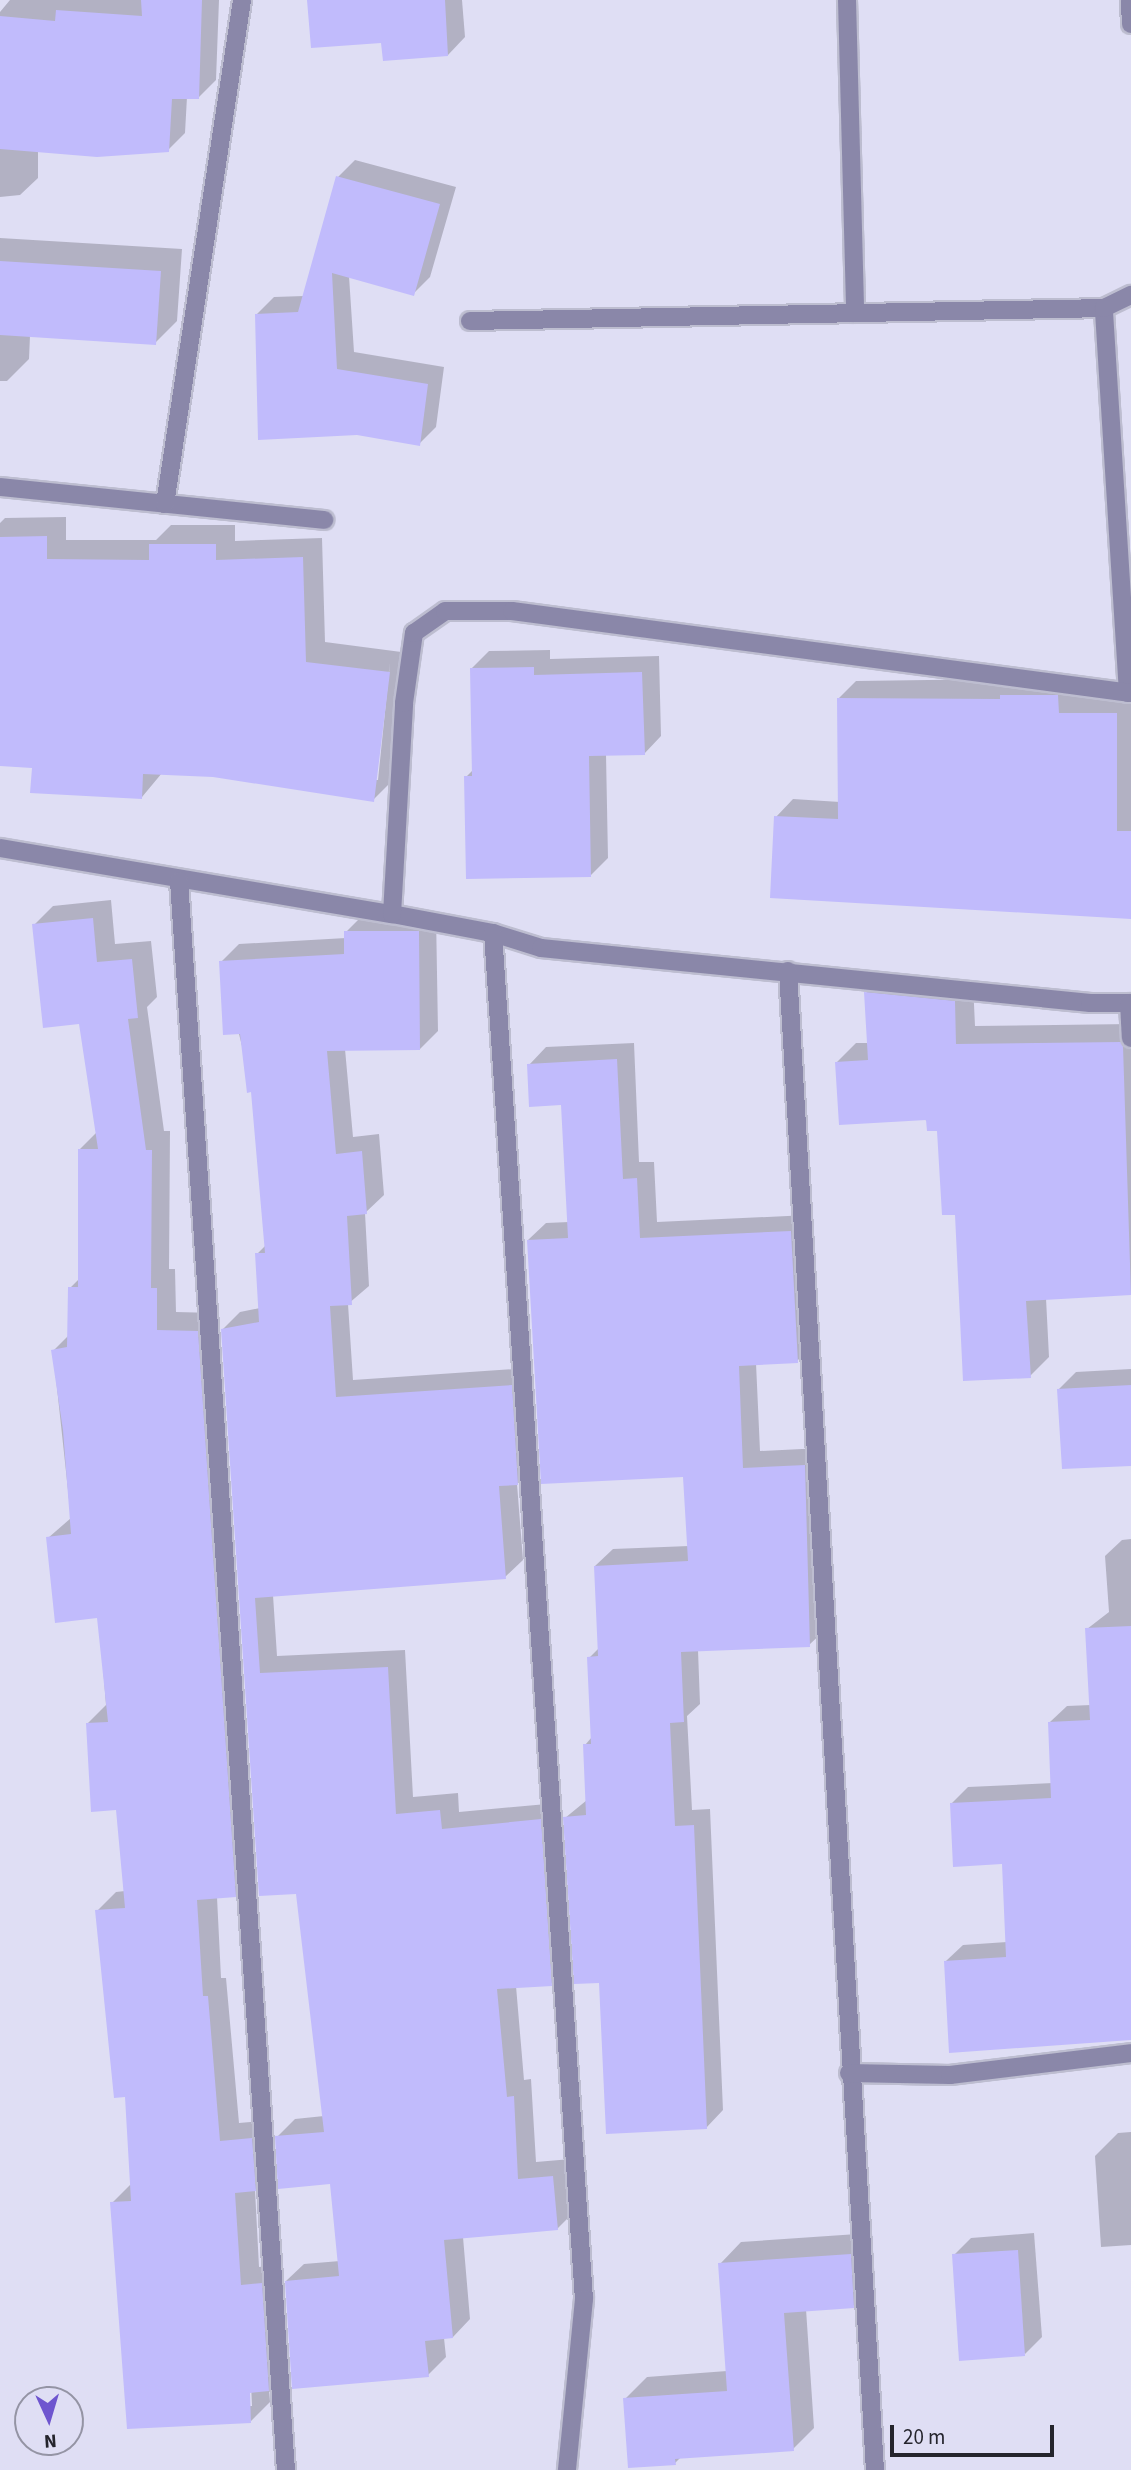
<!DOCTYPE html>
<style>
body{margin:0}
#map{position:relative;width:1131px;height:2470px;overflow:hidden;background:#dfdef4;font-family:"Source Sans 3",sans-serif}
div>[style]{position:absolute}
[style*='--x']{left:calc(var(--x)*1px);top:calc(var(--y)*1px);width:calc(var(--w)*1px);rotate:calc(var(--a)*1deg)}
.shadow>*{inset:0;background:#0003}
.building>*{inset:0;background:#c1bbfc}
.roads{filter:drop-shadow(2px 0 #bdbdd0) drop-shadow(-2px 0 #bdbdd0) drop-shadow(0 2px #bdbdd0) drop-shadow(0 -2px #bdbdd0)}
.street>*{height:18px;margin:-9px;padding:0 9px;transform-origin:9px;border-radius:9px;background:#8a87a9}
span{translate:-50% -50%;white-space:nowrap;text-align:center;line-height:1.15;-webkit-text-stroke:5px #dfdef4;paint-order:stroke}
.north{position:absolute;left:14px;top:2386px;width:70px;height:70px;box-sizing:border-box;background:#dfdef4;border:2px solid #9494a4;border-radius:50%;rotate:176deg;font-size:19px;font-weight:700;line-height:28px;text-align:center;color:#24242c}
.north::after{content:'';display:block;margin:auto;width:24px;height:32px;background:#6e55cf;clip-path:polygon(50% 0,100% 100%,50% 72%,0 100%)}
.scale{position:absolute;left:890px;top:2425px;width:164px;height:32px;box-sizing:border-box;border:4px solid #24242c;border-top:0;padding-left:9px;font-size:21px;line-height:24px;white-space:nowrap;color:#24242c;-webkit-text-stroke:5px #dfdef4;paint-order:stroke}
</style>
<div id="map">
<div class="shadow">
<i style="clip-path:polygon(10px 0,219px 0,216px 80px,199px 97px,187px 97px,185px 133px,168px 150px,38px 151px,38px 178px,20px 195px,0 197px,0 12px)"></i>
<i style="clip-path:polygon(309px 0,462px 0,465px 37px,448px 55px,383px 41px)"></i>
<i style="clip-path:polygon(355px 160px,456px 187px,430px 277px,413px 294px,349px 276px,354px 352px,444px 367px,436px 427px,419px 444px,257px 314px,274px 297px,304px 296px,338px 177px)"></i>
<i style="clip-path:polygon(0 238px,182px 249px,177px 321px,155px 343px,30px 336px,29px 359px,7px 381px,0 381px)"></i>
<i style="clip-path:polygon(evenodd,66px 517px,66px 540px,156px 540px,171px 525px,235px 525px,235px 541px,322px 538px,325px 642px,409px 653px,393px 780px,373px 800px,213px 776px,162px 773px,142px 797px,34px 766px,0 765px,0 523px,5px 518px,66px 517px,390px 663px,378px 780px,375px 780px,390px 663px)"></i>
<i style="clip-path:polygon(550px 650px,550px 659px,659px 656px,661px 736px,644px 754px,606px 754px,608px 858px,591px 875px,466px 777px,474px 769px,472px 668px,489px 651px)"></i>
<i style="clip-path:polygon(1075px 678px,1075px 697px,1131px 697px,1131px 917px,776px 817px,793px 799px,840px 802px,838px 699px,856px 681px)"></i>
<i style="clip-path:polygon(evenodd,111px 900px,115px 944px,151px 941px,157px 997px,147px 1007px,164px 1131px,170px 1131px,169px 1269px,175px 1269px,176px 1312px,216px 1313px,254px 1877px,235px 1896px,217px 1897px,221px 1978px,226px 1978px,239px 2123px,271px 2120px,274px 2170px,255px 2190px,259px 2267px,280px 2265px,287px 2371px,269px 2389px,270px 2402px,251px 2421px,112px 2203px,132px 2183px,126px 2095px,97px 1911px,116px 1892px,125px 1891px,118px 1808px,87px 1724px,106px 1705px,99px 1616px,48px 1538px,71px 1518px,53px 1351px,69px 1335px,70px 1288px,79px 1279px,79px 1150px,97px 1132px,81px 1022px,34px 925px,53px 906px,111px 900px,251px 2384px,252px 2406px,249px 2406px,248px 2385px,251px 2384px)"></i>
<i style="clip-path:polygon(364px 914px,436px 914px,438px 1031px,420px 1049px,345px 1049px,353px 1137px,379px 1134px,384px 1195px,365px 1213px,369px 1286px,348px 1304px,353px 1380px,529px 1368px,535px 1465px,517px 1484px,523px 1560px,505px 1577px,273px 1595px,277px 1656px,405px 1650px,413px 1797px,458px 1793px,459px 1812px,558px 1803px,569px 1966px,551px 1984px,516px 1986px,524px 2080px,531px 2079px,536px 2162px,571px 2159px,575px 2211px,557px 2229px,463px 2237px,470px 2319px,453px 2337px,444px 2338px,446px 2357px,428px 2375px,286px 2281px,304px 2264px,340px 2261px,332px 2182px,277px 2137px,295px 2119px,324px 2116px,298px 1892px,260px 1894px,222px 1330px,240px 1312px,260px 1308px,257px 1254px,266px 1245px,253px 1090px,221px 962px,239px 944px,346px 938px,346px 932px)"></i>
<i style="clip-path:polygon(885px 973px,973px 982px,975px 1026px,1131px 1024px,1131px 1294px,1046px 1298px,1049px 1357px,1030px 1376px,956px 1213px,939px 1129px,837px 1062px,856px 1043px,868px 1043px,866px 993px)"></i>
<i style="clip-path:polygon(634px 1043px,639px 1162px,654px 1162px,657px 1222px,808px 1215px,814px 1344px,797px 1361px,756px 1363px,760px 1451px,822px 1448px,827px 1628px,809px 1645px,698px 1650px,700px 1704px,687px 1716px,692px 1810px,710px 1809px,723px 2110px,706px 2128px,600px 1981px,565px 1818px,587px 1800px,585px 1745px,592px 1737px,589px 1658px,599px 1648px,595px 1566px,613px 1549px,689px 1546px,685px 1475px,528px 1240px,546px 1223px,569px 1222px,563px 1103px,529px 1065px,546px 1047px)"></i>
<i style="clip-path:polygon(1131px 1369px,1131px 1464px,1059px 1389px,1076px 1372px)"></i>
<i style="clip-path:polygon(1131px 1539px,1131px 2038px,951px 2051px,946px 1961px,963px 1945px,1007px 1942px,1004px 1862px,952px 1803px,968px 1787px,1053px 1783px,1050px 1722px,1067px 1706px,1091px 1705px,1087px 1629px,1109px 1612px,1105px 1556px,1122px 1540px)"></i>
<i style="clip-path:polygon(1131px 2132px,1131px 2245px,1101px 2247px,1095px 2156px,1118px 2133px)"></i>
<i style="clip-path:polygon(872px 2233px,875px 2284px,853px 2306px,806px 2309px,814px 2428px,793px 2449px,681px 2457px,675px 2463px,625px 2399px,647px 2377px,727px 2371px,720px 2264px,741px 2242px)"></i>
<i style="clip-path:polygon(1034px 2233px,1042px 2337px,1025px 2354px,954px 2255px,971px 2238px)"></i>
</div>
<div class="building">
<i style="clip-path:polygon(141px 0,202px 0,199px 99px,172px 99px,169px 152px,97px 157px,0 149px,0 16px,55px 21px,56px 10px,142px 16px)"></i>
<i style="clip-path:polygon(307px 0,445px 0,448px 56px,383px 61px,381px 43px,311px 48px)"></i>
<i style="clip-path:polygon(336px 176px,440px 204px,414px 296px,332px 273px,337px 369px,428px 384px,420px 446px,357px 435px,258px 440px,255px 314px,298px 312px)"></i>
<i style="clip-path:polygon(0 261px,161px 271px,156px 345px,0 335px)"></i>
<i style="clip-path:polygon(47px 536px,47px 559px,149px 560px,149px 544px,216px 544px,216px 560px,303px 557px,306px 662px,390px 672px,374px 802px,213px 777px,143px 774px,142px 799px,30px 793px,32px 768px,0 766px,0 537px)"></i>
<i style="clip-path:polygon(534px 667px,534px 675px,642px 672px,645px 755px,589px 756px,591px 877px,466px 879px,464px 776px,472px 776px,470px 668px)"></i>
<i style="clip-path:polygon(1000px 695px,1058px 695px,1059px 713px,1117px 713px,1117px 831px,1131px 831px,1131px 919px,770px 898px,774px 816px,838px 819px,837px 698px,1000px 699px)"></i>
<i style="clip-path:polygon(93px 918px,97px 962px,132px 959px,138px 1018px,128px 1019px,146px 1150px,152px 1150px,151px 1288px,157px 1288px,157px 1330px,198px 1331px,236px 1897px,197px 1900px,203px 1996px,208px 1996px,220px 2141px,252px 2138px,256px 2191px,235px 2193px,241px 2285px,262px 2283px,269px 2391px,250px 2393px,251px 2423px,127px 2429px,110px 2202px,131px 2201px,125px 2097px,114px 2098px,95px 1910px,125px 1908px,116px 1810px,91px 1812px,86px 1723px,108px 1722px,97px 1618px,55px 1623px,46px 1537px,71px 1534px,63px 1430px,51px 1350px,67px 1347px,68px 1287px,78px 1287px,78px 1149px,98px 1149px,79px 1024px,43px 1028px,32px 924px)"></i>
<i style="clip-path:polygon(344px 931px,419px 931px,420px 1050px,327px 1051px,336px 1154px,362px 1151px,367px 1214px,347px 1216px,352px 1305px,330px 1306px,336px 1397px,512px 1385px,518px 1485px,499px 1486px,506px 1579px,255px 1598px,260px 1673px,388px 1667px,396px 1814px,440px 1810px,442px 1829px,541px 1819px,552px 1986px,497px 1989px,507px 2097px,514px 2096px,518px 2179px,553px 2176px,558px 2230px,444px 2240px,453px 2338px,425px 2341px,429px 2377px,292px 2389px,285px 2281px,339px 2276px,330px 2184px,278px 2189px,275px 2136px,324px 2132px,296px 1894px,259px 1896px,221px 1329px,259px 1322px,255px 1253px,265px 1253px,251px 1092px,247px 1093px,240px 1034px,223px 1035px,219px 961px,344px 954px)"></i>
<i style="clip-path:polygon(864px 992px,955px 1001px,956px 1044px,1121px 1042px,1123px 1046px,1131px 1295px,1026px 1301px,1031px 1378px,963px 1381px,955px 1215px,942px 1215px,937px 1131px,927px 1131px,926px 1120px,839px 1125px,835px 1062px,868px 1060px)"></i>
<i style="clip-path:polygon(617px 1059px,623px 1179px,637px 1178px,640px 1238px,791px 1231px,798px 1363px,739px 1366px,743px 1468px,805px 1465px,810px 1647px,681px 1652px,684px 1722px,670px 1723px,675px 1826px,694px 1825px,707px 2129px,606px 2134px,599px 1983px,574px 1984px,563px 1817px,586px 1815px,583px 1744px,591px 1744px,587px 1657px,598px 1656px,594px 1566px,688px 1561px,683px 1477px,541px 1484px,527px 1240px,568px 1238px,561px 1105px,529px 1107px,527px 1064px)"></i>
<i style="clip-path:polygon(1131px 1385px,1131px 1466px,1062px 1469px,1057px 1389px)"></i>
<i style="clip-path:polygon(1131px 1626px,1131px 2040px,949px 2053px,944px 1961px,1006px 1957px,1002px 1864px,953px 1867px,950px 1803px,1051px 1798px,1048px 1722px,1090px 1720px,1085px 1628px)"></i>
<i style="clip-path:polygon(1018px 2250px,1025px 2356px,959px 2361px,952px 2254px)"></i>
<i style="clip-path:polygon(851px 2254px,854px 2308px,784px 2313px,794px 2451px,675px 2459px,676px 2465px,628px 2468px,623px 2398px,727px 2391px,718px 2263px)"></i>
</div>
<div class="roads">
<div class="street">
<i style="--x:847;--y:0;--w:313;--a:88.5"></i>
<i style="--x:1130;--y:0;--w:24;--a:88"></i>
<i style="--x:470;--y:321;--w:634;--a:-1.17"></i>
<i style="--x:0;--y:487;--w:326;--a:5.8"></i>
<i style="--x:165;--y:504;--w:510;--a:-81.31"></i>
<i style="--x:1128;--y:693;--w:386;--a:-93.6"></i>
<i style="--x:1104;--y:308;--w:30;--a:-26"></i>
<i style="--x:0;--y:848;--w:398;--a:9.6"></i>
<i style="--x:392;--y:914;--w:103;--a:10.7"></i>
<i style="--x:493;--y:933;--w:50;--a:17.4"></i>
<i style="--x:541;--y:948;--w:552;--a:5.72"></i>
<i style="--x:1090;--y:1003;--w:41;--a:0"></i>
<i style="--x:179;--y:881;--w:1593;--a:86.15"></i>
<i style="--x:392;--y:914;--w:211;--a:-86.7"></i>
<i style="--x:404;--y:703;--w:71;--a:-81.9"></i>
<i style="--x:414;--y:633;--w:38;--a:-35"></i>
<i style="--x:445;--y:611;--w:67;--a:0"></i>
<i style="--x:512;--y:611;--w:624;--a:7.55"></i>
<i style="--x:493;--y:933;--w:1369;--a:86.19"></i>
<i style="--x:584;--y:2299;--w:172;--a:95.7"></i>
<i style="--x:788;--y:971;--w:1502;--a:86.68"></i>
<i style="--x:1129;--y:1003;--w:35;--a:87"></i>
<i style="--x:849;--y:2073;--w:101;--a:1.1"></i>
<i style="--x:950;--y:2075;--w:182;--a:-6.9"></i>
</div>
</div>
<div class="north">N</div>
<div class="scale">20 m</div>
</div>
